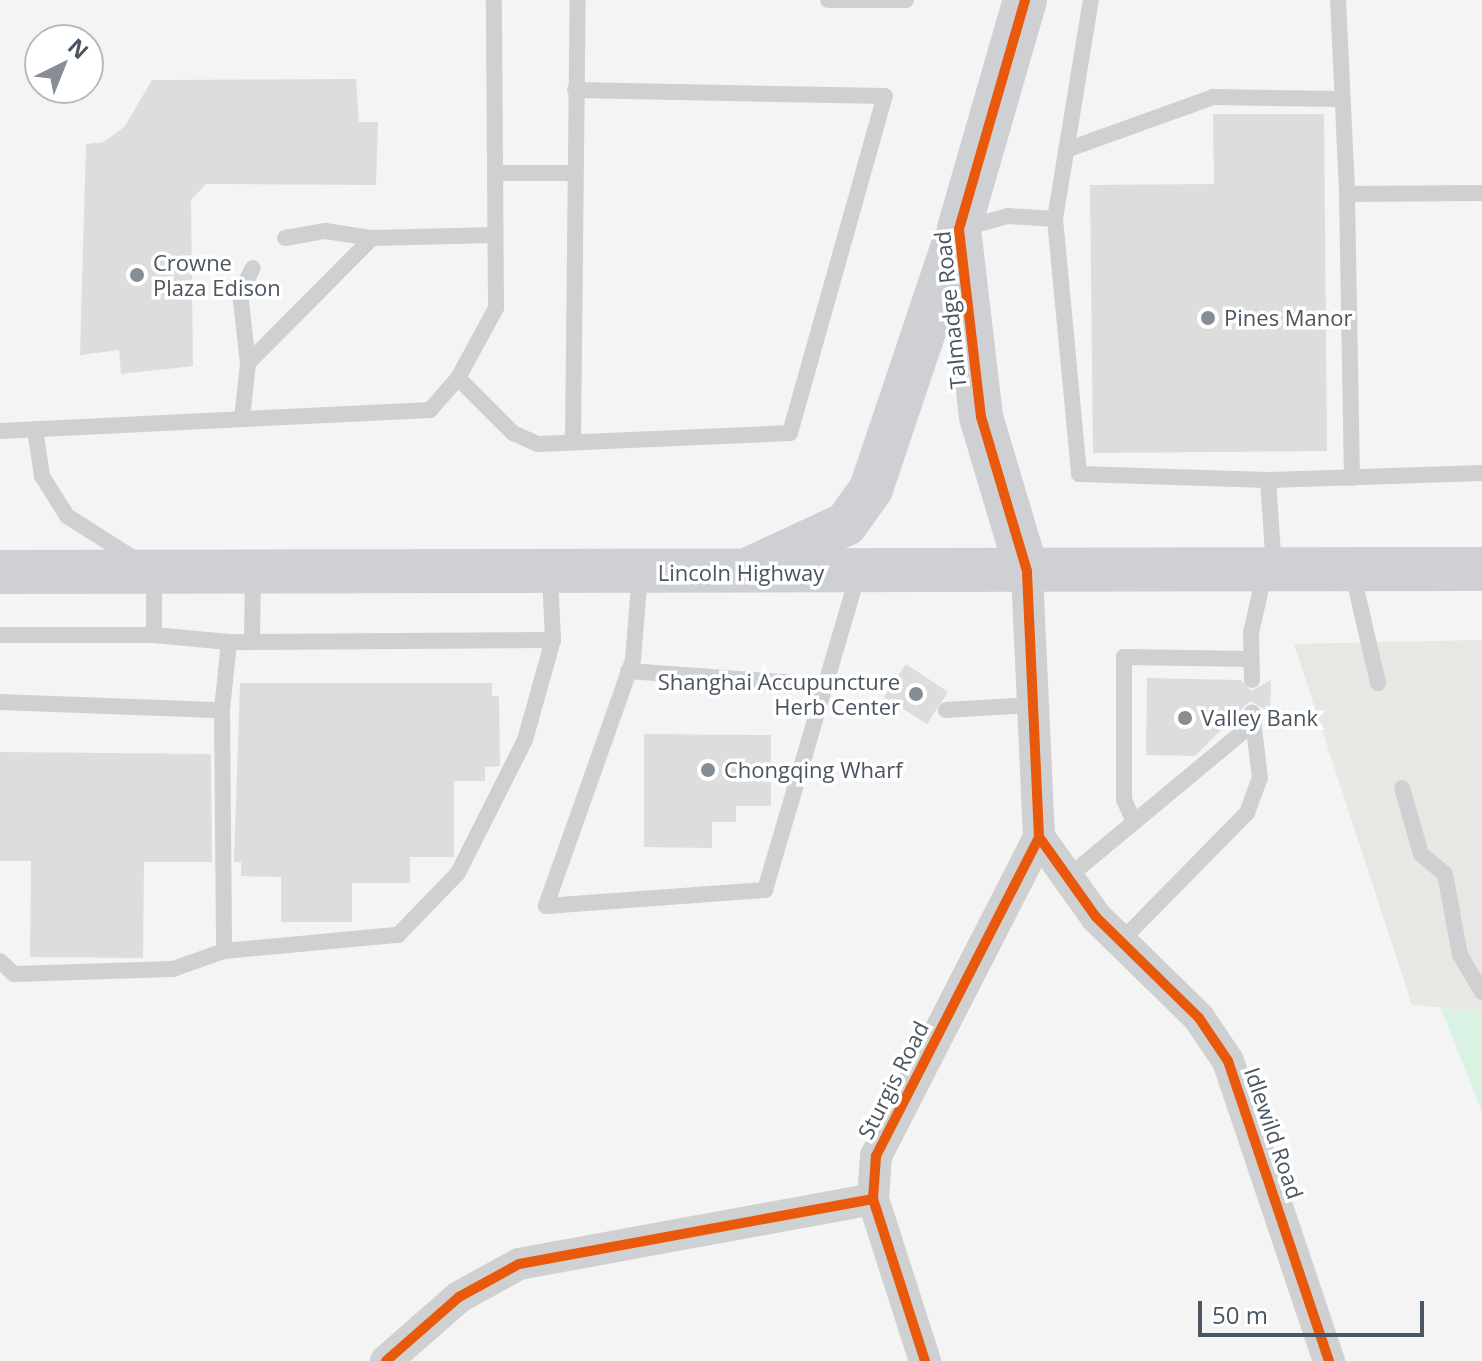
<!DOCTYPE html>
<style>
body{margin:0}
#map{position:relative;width:1482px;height:1361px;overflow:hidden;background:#f4f4f4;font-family:"Open Sans",sans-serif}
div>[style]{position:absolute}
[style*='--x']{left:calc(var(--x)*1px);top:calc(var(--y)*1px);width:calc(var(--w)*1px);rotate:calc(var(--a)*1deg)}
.commercial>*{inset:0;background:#e8e7e3}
.green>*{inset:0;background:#d9f2e3}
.building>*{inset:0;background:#ddddde}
.lane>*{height:16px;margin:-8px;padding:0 8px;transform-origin:8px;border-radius:8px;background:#ced0d2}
.street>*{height:32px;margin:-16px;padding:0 16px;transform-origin:16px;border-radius:16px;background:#ced0d2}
.secondary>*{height:44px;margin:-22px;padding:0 22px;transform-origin:22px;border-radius:22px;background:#ced0d4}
.cycleway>*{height:10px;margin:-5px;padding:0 5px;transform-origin:5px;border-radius:5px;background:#e8590c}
.dots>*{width:22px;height:22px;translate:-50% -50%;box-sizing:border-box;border:4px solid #fff;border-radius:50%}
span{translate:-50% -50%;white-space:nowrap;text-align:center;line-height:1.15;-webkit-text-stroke:7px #fff;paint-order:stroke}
.poi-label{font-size:22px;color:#4a5661}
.left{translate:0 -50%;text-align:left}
.right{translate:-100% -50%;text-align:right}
.street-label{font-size:22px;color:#4a5661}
.north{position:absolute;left:24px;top:24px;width:80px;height:80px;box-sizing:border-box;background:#fff;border:2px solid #b7bbc0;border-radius:50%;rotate:43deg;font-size:22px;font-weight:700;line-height:32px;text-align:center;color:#4a5661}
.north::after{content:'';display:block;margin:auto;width:28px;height:36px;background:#868d94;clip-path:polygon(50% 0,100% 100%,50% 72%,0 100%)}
.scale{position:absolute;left:1198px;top:1301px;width:226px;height:36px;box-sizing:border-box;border:4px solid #4a5661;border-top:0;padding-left:10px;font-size:24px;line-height:28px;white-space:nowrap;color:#4a5661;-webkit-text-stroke:6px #fff;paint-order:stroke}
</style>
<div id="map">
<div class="commercial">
<i style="clip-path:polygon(1482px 640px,1482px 1011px,1412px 1005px,1294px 644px)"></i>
</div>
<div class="green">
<i style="clip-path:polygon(1441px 1008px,1482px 1011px,1482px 1112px)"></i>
</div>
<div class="building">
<i style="clip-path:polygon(356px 79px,359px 122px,378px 122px,376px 185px,206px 184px,191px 200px,193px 366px,121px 374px,119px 350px,80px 355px,86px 144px,104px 142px,125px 126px,152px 80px)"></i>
<i style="clip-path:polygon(1213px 114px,1324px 114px,1327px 451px,1093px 453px,1090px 185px,1214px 184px)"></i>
<i style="clip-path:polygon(906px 664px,948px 692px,927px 724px,884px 697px)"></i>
<i style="clip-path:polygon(1147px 678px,1241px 680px,1251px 691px,1271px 680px,1270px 712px,1250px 701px,1195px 756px,1146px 755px)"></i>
<i style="clip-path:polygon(240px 683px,492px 683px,492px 696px,499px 696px,500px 766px,485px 767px,485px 781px,454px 781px,454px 857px,410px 857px,410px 883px,352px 883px,352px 922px,281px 922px,281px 877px,241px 876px,241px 862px,234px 862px)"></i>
<i style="clip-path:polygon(644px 734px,771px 735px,771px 806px,736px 806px,736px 822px,712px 822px,712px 848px,644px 847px)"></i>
<i style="clip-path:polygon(0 752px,211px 754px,212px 862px,144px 862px,143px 958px,30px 957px,31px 861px,0 861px)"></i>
</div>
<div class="lane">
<i style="--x:828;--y:0;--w:78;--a:0"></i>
<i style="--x:1338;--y:0;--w:194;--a:87.3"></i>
<i style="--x:1347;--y:194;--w:135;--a:-0.4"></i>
<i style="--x:1066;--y:150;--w:156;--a:-19.8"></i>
<i style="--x:1213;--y:97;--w:127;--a:0.9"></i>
<i style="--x:495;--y:173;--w:79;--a:0"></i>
<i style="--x:1347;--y:194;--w:284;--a:89"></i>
<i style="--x:1055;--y:219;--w:256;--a:84.6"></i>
<i style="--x:1079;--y:474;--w:189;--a:1.8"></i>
<i style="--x:1268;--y:480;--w:214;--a:-1.9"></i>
<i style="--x:964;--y:228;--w:46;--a:-15.3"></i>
<i style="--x:1008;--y:216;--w:47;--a:3.7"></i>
<i style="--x:1055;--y:219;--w:222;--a:-80.7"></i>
<i style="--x:285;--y:238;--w:41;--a:-9.9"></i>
<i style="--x:325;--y:231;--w:48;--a:8.5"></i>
<i style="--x:248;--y:363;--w:70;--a:-96.5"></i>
<i style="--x:240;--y:293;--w:28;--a:-63"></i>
<i style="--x:458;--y:378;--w:78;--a:45"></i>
<i style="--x:513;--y:433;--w:27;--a:24"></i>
<i style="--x:538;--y:444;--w:252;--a:-2.5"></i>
<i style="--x:790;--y:433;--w:350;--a:-74.3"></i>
<i style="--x:885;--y:96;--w:310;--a:-178.9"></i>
<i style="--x:242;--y:419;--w:56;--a:-83.9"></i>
<i style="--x:248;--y:363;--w:176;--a:-45.2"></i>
<i style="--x:372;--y:238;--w:123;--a:-1.4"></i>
<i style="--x:35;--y:429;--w:48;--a:81.5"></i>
<i style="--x:42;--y:476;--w:47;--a:58"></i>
<i style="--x:67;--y:516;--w:84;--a:32.4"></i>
<i style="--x:0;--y:431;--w:431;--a:-2.8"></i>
<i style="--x:430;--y:410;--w:43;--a:-48.8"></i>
<i style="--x:458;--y:378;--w:80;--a:-61.5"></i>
<i style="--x:496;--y:308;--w:308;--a:-90.4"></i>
<i style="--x:573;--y:442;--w:442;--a:-89.4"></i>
<i style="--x:1268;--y:480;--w:89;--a:86.1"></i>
<i style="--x:1352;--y:571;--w:115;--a:76.9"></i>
<i style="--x:640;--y:573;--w:87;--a:94.6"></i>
<i style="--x:633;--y:660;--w:261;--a:109.5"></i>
<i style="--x:546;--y:906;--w:220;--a:-4.2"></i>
<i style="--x:765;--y:890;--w:330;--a:-73.6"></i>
<i style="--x:550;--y:574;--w:66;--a:87.4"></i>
<i style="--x:553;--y:640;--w:324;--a:179.6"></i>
<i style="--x:229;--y:642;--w:68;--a:95.9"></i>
<i style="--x:222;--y:710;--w:241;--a:89.5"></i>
<i style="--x:224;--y:951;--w:175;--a:-5.3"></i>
<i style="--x:398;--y:935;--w:86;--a:-45.9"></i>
<i style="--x:458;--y:873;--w:149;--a:-63.3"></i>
<i style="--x:525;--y:740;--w:104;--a:-74.4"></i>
<i style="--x:0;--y:635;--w:154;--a:0"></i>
<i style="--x:154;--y:635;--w:75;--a:5.3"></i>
<i style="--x:154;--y:635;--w:60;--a:-90"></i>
<i style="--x:252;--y:642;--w:70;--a:-89.2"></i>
<i style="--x:628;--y:671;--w:196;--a:4.1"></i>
<i style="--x:1252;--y:680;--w:47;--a:-91.2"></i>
<i style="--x:1251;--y:633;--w:64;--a:-77.3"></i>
<i style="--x:0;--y:702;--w:222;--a:2.1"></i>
<i style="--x:946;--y:710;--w:87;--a:-3.3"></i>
<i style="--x:1402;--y:788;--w:69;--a:73.9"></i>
<i style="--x:1421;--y:854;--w:31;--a:40"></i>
<i style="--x:1445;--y:874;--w:82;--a:79.5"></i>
<i style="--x:1460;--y:955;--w:43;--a:59.3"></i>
<i style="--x:1134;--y:822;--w:24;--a:-114"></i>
<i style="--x:1124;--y:800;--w:143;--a:-90"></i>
<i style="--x:1124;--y:657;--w:127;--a:0.9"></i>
<i style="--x:1068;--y:877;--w:239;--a:-39.7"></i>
<i style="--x:1121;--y:941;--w:180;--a:-45.5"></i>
<i style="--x:1247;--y:813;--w:37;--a:-70"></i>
<i style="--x:1260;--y:778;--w:66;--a:-96.9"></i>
<i style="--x:0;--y:961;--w:19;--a:43"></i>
<i style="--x:14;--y:974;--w:159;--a:-1.8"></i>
<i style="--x:173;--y:969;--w:54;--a:-19.4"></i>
</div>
<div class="street">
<i style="--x:1039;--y:837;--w:98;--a:54.5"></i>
<i style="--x:1096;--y:917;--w:144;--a:44.4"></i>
<i style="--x:1199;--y:1018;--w:52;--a:56"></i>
<i style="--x:1228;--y:1061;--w:317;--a:71.4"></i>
<i style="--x:386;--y:1361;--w:97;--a:-41.2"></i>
<i style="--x:459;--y:1297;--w:68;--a:-28.8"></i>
<i style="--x:519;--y:1264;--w:360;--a:-10.4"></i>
<i style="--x:925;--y:1361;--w:170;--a:-107.8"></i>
<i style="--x:873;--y:1199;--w:43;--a:-86"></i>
<i style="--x:876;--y:1156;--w:358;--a:-62.9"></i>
<i style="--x:1039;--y:837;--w:266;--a:-92.6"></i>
</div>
<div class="secondary">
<i style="--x:1025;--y:0;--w:238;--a:106.1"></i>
<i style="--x:959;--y:229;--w:189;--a:83.3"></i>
<i style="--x:981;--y:417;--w:161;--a:73.4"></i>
<i style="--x:751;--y:568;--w:105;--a:-24.9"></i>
<i style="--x:846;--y:524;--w:43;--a:-54.5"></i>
<i style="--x:871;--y:489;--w:260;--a:-71.4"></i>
<i style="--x:0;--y:572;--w:1482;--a:-0.12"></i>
</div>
<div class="cycleway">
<i style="--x:1039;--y:837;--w:98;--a:54.5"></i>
<i style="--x:1096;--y:917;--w:144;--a:44.4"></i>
<i style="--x:1199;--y:1018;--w:52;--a:56"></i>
<i style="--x:1228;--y:1061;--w:317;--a:71.4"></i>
<i style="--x:386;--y:1361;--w:97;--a:-41.2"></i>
<i style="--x:459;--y:1297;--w:68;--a:-28.8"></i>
<i style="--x:519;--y:1264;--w:360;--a:-10.4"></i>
<i style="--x:925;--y:1361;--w:170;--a:-107.8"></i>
<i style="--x:873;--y:1199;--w:43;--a:-86"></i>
<i style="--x:876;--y:1156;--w:358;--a:-62.9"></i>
<i style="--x:1039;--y:837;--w:266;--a:-92.6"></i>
<i style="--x:1027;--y:571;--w:161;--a:-106.6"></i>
<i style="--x:981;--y:417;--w:189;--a:-96.7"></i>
<i style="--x:959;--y:229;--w:238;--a:-73.9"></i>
</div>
<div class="dots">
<i style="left:137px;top:275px;background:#868d94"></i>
<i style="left:1208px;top:318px;background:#868d94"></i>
<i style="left:916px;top:694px;background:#868d94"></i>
<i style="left:1185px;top:718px;background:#868d94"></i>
<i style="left:708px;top:770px;background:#868d94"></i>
</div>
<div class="poi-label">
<span class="left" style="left:153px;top:275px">Crowne<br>Plaza Edison</span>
<span class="left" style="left:1224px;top:318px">Pines Manor</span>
<span class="right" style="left:900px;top:694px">Shanghai Accupuncture<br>Herb Center</span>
<span class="left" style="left:1201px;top:718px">Valley Bank</span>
<span class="left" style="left:724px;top:770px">Chongqing Wharf</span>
</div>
<div class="street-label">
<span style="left:950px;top:310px;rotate:-96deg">Talmadge Road</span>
<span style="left:741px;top:573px">Lincoln Highway</span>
<span style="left:893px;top:1080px;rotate:-63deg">Sturgis Road</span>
<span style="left:1274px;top:1133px;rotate:71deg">Idlewild Road</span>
</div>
<div class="north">N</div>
<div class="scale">50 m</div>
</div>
